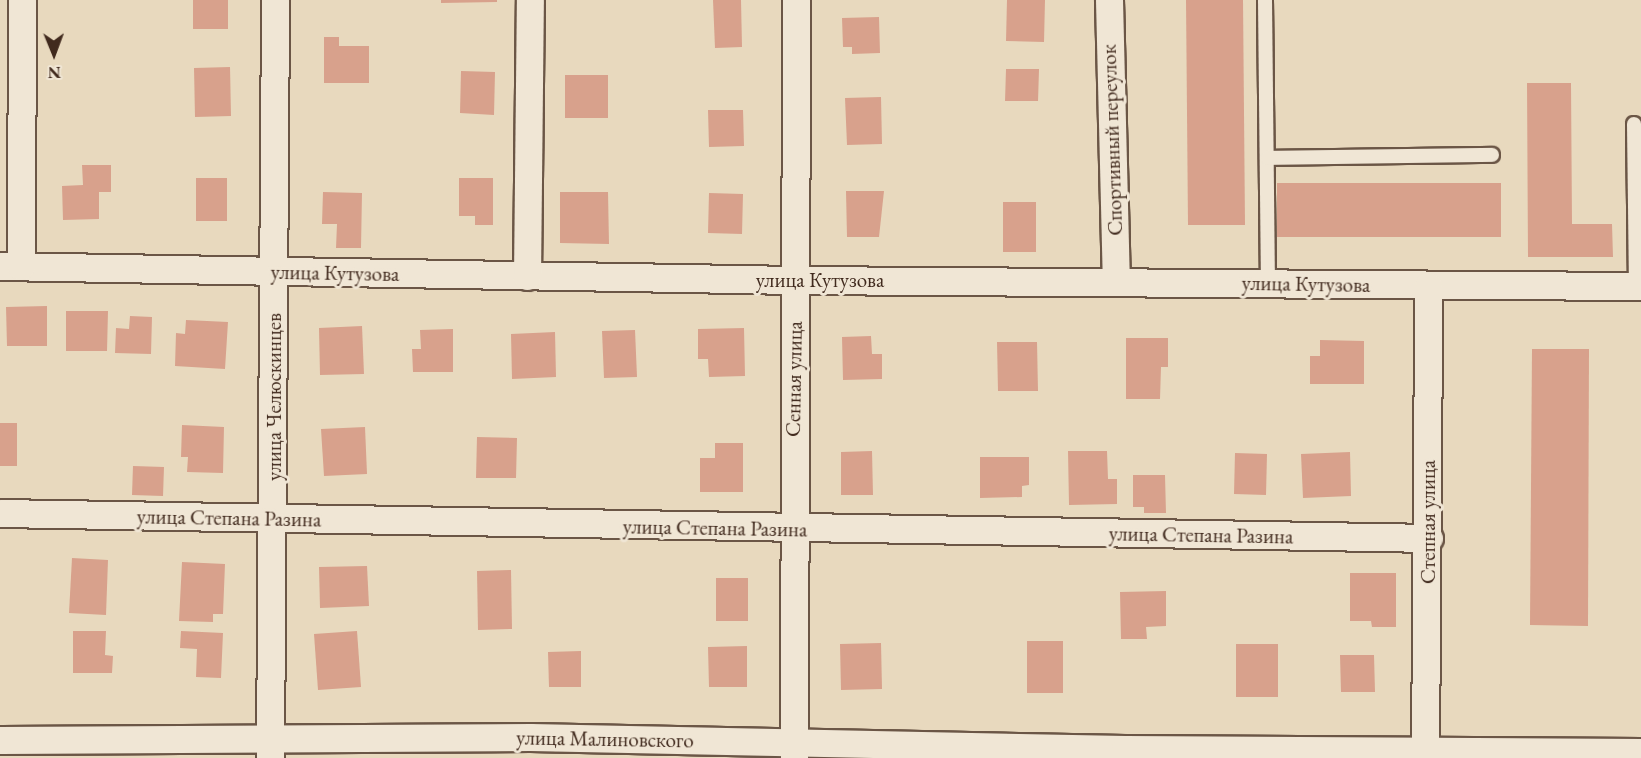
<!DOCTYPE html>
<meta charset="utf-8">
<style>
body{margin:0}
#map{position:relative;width:1641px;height:758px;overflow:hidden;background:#e8d9be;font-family:"EB Garamond",serif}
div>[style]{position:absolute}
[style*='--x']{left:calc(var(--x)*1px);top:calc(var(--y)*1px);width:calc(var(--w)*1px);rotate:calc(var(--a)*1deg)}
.building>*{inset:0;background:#d8a18c}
.roads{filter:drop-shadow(2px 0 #6b5646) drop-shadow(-2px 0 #6b5646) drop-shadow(0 2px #6b5646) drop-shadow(0 -2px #6b5646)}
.lane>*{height:14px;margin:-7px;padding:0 7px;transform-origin:7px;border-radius:7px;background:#f0e6d5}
.street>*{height:27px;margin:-13.5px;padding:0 13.5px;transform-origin:13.5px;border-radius:13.5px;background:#f0e6d5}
span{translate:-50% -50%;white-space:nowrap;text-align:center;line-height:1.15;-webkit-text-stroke:6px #f0e6d5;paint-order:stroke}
.street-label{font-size:21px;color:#412a1e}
.north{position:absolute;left:24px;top:24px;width:60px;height:60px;-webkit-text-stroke:4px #f0e6d5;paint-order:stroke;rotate:179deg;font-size:16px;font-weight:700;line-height:24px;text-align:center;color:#412a1e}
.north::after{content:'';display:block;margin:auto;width:21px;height:27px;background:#412a1e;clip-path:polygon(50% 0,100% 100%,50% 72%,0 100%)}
</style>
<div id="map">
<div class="building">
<i style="clip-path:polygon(193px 0,228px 0,228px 29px,193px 29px)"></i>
<i style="clip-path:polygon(441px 0,497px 0,497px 2px,441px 3px)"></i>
<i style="clip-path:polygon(713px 0,741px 0,742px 47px,715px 48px)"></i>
<i style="clip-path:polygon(1007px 0,1045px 0,1044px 42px,1006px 41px)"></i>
<i style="clip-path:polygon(1186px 0,1243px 0,1245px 225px,1188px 225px)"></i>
<i style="clip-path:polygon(879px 17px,880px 53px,852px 54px,852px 47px,843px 47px,842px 18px)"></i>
<i style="clip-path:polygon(324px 37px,339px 37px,339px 46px,369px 46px,369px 83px,324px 83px)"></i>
<i style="clip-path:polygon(230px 67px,231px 116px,195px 117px,194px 68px)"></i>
<i style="clip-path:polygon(1006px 69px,1039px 69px,1038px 101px,1005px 101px)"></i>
<i style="clip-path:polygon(461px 71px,495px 72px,494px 115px,460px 113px)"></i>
<i style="clip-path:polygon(565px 75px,608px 75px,608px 118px,565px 118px)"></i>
<i style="clip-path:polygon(1527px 83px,1571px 83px,1572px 224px,1612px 224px,1613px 257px,1528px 257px)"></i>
<i style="clip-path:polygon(881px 97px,882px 144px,847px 145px,845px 98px)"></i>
<i style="clip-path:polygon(708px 110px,743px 110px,744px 146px,709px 147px)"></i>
<i style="clip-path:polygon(82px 165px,111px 165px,111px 192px,99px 192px,99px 219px,63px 220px,62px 186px,83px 185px)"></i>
<i style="clip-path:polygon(196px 178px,227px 178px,227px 221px,196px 221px)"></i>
<i style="clip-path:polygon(459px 178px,493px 178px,493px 225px,475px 225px,475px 216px,459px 216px)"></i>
<i style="clip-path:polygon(1277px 183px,1501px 183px,1501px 237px,1277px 237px)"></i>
<i style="clip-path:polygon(846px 191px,884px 191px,879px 237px,847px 237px)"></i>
<i style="clip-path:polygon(323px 192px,362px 193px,361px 248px,336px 248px,337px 224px,322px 224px)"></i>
<i style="clip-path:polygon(560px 192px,608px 192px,609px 244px,560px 243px)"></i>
<i style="clip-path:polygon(709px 193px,743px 194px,742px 234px,708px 233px)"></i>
<i style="clip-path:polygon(1003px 202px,1036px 202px,1036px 252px,1003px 252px)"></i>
<i style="clip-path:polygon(47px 306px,47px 346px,7px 346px,6px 307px)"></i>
<i style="clip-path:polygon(66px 311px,108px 311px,107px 351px,66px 351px)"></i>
<i style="clip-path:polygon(130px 316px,152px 317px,151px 354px,115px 353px,116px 328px,129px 329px)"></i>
<i style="clip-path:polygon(186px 320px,228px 322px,225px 369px,175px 366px,176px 333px,185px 334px)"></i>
<i style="clip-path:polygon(362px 326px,364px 374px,320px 375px,319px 328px)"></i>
<i style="clip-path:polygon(744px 328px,745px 376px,709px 377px,708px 359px,698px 359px,698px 329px)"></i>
<i style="clip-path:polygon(453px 329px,453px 372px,413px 372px,412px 349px,421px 349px,420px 330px)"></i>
<i style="clip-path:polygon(635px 330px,637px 377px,604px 378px,602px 331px)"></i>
<i style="clip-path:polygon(555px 332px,556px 377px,512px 379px,511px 334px)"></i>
<i style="clip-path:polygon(871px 336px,872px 354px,882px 354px,882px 379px,843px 380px,842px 337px)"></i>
<i style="clip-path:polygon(1126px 338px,1168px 338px,1168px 367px,1161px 367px,1160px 399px,1126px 399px)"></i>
<i style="clip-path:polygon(1320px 340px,1364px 341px,1364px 384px,1310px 384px,1310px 356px,1320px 356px)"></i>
<i style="clip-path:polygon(997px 342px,1037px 342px,1038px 391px,998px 391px)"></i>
<i style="clip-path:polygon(1532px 349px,1589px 349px,1588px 626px,1530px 625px)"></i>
<i style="clip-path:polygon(0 423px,17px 423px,17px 466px,0 466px)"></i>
<i style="clip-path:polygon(182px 425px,224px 427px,223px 473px,187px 472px,188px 457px,181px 457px)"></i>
<i style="clip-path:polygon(365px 427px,367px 474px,324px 476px,321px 429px)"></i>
<i style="clip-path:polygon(477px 437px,517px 438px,516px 478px,476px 478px)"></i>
<i style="clip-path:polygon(715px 443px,743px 443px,743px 492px,700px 492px,700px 458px,715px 458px)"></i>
<i style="clip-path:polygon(872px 451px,873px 495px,841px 495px,841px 452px)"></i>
<i style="clip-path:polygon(1068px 451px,1107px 451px,1108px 479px,1117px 479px,1117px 504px,1069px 505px)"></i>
<i style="clip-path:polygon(1350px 452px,1351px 496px,1303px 498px,1301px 454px)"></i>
<i style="clip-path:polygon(1235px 453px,1267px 454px,1266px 495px,1234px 494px)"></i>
<i style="clip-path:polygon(980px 457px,1029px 457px,1029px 485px,1022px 486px,1022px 497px,980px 498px)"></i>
<i style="clip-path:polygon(133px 466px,164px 467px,163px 496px,132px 495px)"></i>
<i style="clip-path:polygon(1133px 475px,1165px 475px,1166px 513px,1144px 513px,1144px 507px,1133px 507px)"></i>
<i style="clip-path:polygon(72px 558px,108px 560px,106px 615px,69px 613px)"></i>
<i style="clip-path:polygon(182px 562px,225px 564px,223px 614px,213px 614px,213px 622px,179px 621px)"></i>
<i style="clip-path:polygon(367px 566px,369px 606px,320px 608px,319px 567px)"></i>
<i style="clip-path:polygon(511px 570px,512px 629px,478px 630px,477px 571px)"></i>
<i style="clip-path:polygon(1350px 573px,1396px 573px,1396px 627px,1372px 627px,1371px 621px,1350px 621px)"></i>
<i style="clip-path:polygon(716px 578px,748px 578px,748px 621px,716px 621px)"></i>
<i style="clip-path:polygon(1166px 591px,1166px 626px,1146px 627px,1147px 639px,1121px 639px,1120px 592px)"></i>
<i style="clip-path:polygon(73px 631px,106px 631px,105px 655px,113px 656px,112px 673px,73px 673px)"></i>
<i style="clip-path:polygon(181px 631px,223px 633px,221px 678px,196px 677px,197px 649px,180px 648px)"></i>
<i style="clip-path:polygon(357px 631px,361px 687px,318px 690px,314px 634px)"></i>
<i style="clip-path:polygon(1027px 641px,1063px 641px,1063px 693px,1027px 693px)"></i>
<i style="clip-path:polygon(881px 643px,882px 689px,841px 690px,840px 644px)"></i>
<i style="clip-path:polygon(1236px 644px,1278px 644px,1278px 697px,1236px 697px)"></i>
<i style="clip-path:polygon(747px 646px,747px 687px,709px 687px,708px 647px)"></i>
<i style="clip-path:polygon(581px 651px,581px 687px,549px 687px,548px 652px)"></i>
<i style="clip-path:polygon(1340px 655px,1374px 655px,1375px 692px,1341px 692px)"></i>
</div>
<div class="roads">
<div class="lane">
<i style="--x:1265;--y:0;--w:283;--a:89.4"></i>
<i style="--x:1634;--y:124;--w:162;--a:89.3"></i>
<i style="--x:1268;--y:158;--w:224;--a:-0.8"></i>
</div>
<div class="street">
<i style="--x:1109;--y:0;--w:280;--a:88.6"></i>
<i style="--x:0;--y:266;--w:795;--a:1.01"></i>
<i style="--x:795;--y:280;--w:846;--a:0.41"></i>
<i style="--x:21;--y:266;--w:266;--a:-89.8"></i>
<i style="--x:527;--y:276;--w:276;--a:-89.4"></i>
<i style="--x:0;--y:513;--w:1429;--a:1"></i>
<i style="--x:0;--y:740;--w:530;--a:-0.32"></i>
<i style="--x:530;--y:737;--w:595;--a:1.16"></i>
<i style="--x:1125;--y:749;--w:516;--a:0.33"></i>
<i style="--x:270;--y:757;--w:757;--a:-89.62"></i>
<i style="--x:794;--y:758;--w:758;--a:-89.85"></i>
<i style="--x:1425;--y:758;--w:472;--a:-89.6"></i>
</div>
</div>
<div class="street-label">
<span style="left:1112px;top:140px;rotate:-92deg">Спортивный переулок</span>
<span style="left:335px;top:273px;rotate:1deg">улица Кутузова</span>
<span style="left:820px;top:280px">улица Кутузова</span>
<span style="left:1306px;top:284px;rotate:1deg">улица Кутузова</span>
<span style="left:794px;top:379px;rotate:-89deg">Сенная улица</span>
<span style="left:274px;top:397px;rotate:-90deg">улица Челюскинцев</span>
<span style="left:229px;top:518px;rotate:1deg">улица Степана Разина</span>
<span style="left:1428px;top:522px;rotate:-90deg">Степная улица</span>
<span style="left:715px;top:528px;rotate:1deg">улица Степана Разина</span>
<span style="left:1201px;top:535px;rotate:1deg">улица Степана Разина</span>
<span style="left:605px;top:739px;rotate:1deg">улица Малиновского</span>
</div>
<div class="north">N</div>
</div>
